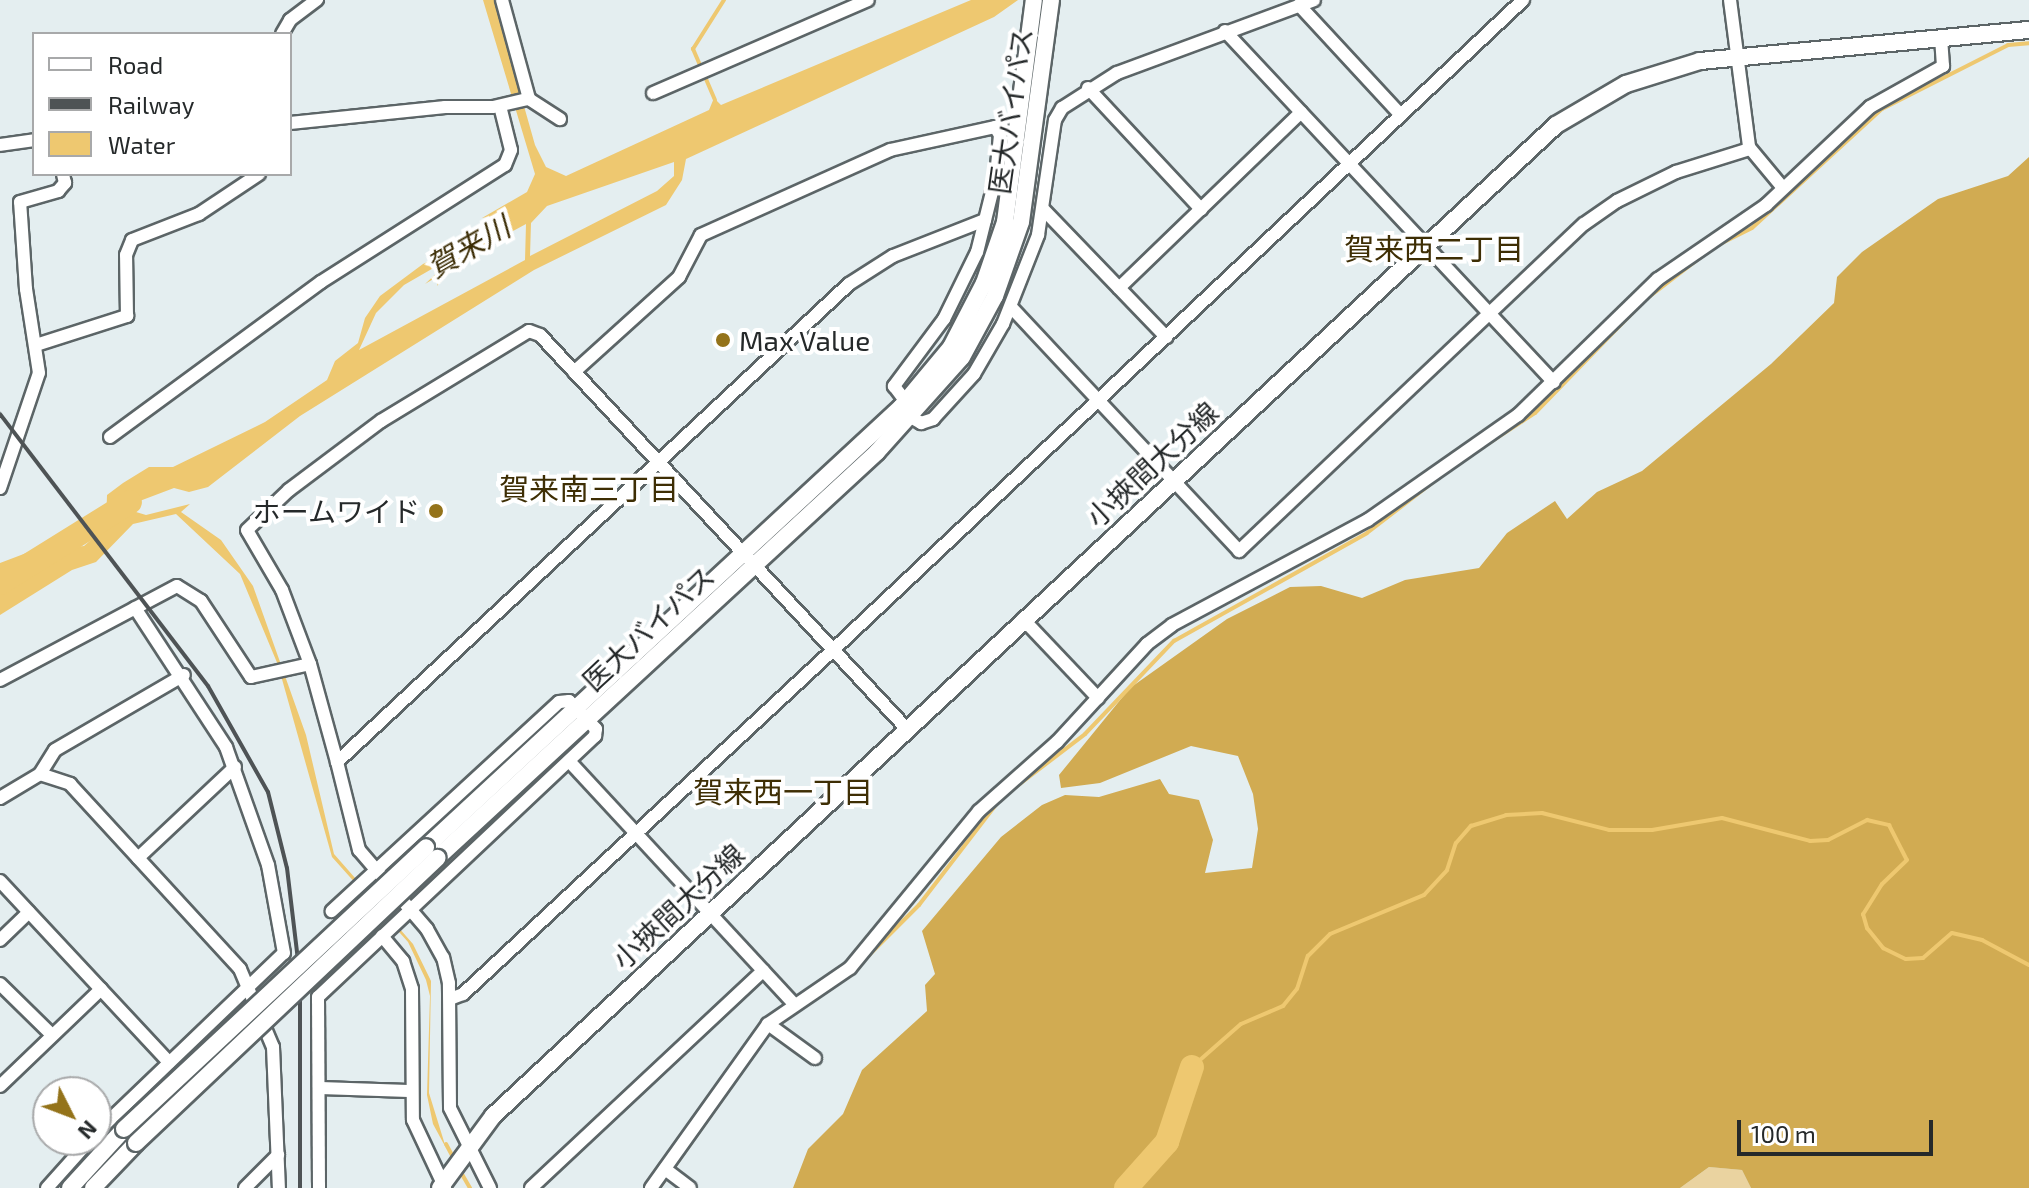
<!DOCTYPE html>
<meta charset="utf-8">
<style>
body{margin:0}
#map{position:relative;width:2029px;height:1188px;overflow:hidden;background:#e4eef0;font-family:"Exo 2","Noto Sans JP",sans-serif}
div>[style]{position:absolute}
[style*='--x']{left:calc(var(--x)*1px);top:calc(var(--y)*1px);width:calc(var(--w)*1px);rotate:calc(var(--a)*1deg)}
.green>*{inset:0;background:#ead3a0}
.forest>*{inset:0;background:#d1ab52}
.water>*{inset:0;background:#eec870}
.stream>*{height:4px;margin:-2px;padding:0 2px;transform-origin:2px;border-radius:2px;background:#eec870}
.river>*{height:24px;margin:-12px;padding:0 12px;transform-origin:12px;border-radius:12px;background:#eec870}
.roads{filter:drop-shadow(2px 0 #5c6567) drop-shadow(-2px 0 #5c6567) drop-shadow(0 2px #5c6567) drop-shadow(0 -2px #5c6567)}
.minor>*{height:12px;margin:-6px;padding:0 6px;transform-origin:6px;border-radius:6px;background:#fff}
.major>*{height:16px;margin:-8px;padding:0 8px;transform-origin:8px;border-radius:8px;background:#fff}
.rail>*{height:4px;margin:-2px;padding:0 2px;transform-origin:2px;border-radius:2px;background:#4e5355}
.bridges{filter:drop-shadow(2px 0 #5c6567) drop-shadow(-2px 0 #5c6567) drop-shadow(0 2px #5c6567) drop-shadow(0 -2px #5c6567)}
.major-bridge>*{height:16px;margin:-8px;padding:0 8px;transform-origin:8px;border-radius:8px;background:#fff}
.dots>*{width:22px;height:22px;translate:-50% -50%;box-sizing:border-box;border:4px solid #fff;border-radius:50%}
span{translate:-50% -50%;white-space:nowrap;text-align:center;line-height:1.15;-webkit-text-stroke:8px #fff;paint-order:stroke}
.street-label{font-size:28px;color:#25292a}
.poi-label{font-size:28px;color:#25292a}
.left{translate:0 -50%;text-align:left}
.right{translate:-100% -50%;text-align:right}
.water-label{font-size:30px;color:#3b2c04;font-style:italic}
.neighbourhood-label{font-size:30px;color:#3e2e04}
.legend{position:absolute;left:32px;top:32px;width:260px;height:144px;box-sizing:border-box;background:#fff;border:2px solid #a8a9aa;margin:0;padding:10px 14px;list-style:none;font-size:24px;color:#25292a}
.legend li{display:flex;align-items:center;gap:16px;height:40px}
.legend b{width:40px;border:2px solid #a8a9aa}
.north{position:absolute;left:32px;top:1076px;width:80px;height:80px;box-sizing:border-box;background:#fff;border:2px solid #a8a9aa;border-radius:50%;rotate:132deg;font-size:22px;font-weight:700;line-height:32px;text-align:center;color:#25292a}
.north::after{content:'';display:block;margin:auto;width:28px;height:36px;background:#94731a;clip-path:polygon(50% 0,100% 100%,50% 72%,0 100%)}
.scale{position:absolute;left:1737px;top:1120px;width:196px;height:36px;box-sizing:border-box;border:4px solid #25292a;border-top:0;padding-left:10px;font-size:24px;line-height:28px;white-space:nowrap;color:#25292a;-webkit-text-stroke:6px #fff;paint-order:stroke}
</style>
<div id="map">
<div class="green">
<i style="clip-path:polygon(1709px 1167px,1742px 1170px,1751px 1188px,1680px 1188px)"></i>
</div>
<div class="forest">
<i style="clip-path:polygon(2029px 157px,2029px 1188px,1751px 1188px,1742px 1170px,1709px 1167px,1680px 1188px,793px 1188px,808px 1149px,843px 1114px,862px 1070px,927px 1011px,925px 985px,935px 974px,922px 931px,1001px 837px,1042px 805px,1065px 795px,1099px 797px,1160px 779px,1169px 794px,1199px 800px,1213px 840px,1205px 873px,1252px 868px,1258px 829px,1253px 794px,1238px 756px,1191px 746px,1100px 783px,1061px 788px,1059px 775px,1130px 688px,1227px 619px,1290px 587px,1321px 586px,1362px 598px,1405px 580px,1479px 568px,1507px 533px,1555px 501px,1567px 519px,1597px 492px,1642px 471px,1771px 364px,1834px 303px,1837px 277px,1862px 252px,1938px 199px,2008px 176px)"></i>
</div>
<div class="water">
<i style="clip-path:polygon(evenodd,483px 0,494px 0,535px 145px,546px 167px,566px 176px,709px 110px,714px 98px,721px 105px,971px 0,1018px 0,994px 17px,686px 159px,682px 180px,666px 205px,534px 270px,300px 416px,208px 487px,189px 492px,174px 488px,137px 502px,136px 512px,146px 515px,190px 504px,181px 512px,221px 540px,253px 586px,306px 735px,334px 854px,413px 944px,431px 981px,429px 1093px,446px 1148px,433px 1124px,427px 1095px,430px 996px,426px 980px,408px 942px,332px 857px,278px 665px,240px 574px,176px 514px,133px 524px,96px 562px,72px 570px,0 615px,0 563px,29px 552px,84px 546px,106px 527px,107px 495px,123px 483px,149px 467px,173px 467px,265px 422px,327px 380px,335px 361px,358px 343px,365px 318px,380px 296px,423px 264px,479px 237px,504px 214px,482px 218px,527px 192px,535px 174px,483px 0,674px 162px,674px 176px,657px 191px,530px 256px,531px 223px,547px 206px,674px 162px,483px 0,526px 224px,525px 260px,359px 350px,376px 313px,404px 285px,456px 255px,425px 284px,440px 275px,437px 286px,461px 259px,526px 224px)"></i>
</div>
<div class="stream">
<i style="--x:715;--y:100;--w:56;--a:-113.3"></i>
<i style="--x:693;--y:49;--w:58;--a:-57.7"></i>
<i style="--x:1714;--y:247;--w:42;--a:-26.6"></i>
<i style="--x:1752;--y:228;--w:176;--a:-42.5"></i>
<i style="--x:1882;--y:109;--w:141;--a:-26.9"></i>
<i style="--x:2008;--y:45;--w:21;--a:-5"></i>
<i style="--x:1472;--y:454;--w:75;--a:-33.1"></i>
<i style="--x:1535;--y:413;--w:158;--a:-45.8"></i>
<i style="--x:1645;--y:300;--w:71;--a:-37.5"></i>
<i style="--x:1004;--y:796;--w:102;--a:-37.4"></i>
<i style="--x:1085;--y:734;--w:129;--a:-46.3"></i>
<i style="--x:1174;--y:641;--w:221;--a:-29.2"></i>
<i style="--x:1367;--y:533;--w:98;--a:-37.6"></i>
<i style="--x:845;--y:979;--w:105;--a:-45"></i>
<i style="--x:919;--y:905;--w:130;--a:-52.5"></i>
<i style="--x:1192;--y:1067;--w:65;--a:-41.3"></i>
<i style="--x:1241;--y:1024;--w:46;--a:-23.2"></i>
<i style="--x:1283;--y:1006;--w:22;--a:-51"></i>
<i style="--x:1297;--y:989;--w:35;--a:-72"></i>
<i style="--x:1308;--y:956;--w:31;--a:-45"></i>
<i style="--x:1330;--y:934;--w:102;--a:-22.5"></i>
<i style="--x:1424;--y:895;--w:34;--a:-47"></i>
<i style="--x:1447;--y:870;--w:28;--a:-72"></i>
<i style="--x:1456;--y:843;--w:23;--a:-49"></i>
<i style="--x:1471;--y:826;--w:37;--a:-17"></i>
<i style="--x:1506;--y:815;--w:36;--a:-3"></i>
<i style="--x:1542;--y:813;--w:69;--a:14.2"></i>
<i style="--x:1609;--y:830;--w:43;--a:0"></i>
<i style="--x:1652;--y:830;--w:71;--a:-9.7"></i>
<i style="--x:1722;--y:818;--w:91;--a:14.6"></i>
<i style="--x:1810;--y:841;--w:18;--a:-3"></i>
<i style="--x:1828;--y:840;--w:44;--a:-27.1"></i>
<i style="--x:1867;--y:820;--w:23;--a:13"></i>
<i style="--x:1889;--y:825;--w:39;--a:63"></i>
<i style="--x:1907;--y:860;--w:35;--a:136"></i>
<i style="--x:1882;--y:884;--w:36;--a:122"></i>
<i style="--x:1863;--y:914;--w:15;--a:74"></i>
<i style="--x:1867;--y:928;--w:26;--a:51"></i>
<i style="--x:1883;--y:948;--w:25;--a:26"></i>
<i style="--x:1906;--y:959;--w:17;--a:-3"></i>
<i style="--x:1923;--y:958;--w:38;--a:-41"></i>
<i style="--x:1952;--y:933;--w:31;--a:13"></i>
<i style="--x:1982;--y:940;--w:53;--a:28"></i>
<i style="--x:446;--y:1144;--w:19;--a:62"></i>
<i style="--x:459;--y:1169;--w:22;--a:60"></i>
<i style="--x:659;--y:1188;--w:147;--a:-54.7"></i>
</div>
<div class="river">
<i style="--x:0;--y:583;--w:153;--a:-31.9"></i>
<i style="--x:1126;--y:1188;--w:62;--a:-48.3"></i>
<i style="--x:1167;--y:1142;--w:79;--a:-71.6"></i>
</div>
<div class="roads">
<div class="minor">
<i style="--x:502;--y:0;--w:103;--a:74.7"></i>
<i style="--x:1730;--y:0;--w:148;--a:82.6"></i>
<i style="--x:1749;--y:147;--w:53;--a:50.3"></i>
<i style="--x:1299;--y:5;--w:150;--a:47.2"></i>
<i style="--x:1225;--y:31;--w:481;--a:46.9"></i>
<i style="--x:282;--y:34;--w:16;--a:-60"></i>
<i style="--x:290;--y:20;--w:34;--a:-37"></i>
<i style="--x:1088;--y:88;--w:166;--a:47"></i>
<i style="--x:653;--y:93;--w:234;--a:-23.4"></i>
<i style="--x:290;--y:123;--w:156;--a:-5.9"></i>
<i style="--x:445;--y:107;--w:48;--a:0"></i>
<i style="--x:493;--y:107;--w:37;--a:-13"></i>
<i style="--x:529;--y:99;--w:37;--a:33"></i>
<i style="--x:0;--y:145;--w:34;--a:-8"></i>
<i style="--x:1043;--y:209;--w:178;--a:46.1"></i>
<i style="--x:1119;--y:288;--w:253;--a:-44"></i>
<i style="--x:1011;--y:307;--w:334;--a:46.9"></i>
<i style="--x:1239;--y:551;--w:475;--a:-43.5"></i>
<i style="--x:1584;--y:224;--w:40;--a:-34.9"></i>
<i style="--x:1617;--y:201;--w:66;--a:-26.2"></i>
<i style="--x:1676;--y:172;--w:77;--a:-17.3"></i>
<i style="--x:36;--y:345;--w:96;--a:-17.7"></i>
<i style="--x:127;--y:316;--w:61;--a:-90.9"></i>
<i style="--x:126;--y:255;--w:16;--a:-68"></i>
<i style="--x:132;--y:240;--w:72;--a:-21.2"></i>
<i style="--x:199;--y:214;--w:72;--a:-33.7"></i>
<i style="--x:574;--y:372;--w:142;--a:-42.1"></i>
<i style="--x:679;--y:277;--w:47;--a:-62.4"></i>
<i style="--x:701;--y:235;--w:207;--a:-24.2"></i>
<i style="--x:890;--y:150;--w:107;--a:-12.4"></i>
<i style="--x:995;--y:127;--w:9;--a:58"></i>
<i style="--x:1000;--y:135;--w:41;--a:95.6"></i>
<i style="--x:996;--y:176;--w:78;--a:104"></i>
<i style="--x:977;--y:252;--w:75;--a:116.2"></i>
<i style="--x:944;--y:319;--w:84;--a:126.7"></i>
<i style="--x:894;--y:386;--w:20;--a:53"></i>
<i style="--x:911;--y:417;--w:12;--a:31"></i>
<i style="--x:921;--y:423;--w:13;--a:-18"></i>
<i style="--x:933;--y:419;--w:61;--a:-47.7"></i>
<i style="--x:974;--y:374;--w:58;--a:-59.9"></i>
<i style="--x:1003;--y:324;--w:96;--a:-68.5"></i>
<i style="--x:1038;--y:235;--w:116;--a:-81.6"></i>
<i style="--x:1055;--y:120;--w:14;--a:-60"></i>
<i style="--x:1062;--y:108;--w:65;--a:-32.5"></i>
<i style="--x:1117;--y:73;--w:210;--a:-20.3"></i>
<i style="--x:110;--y:437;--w:262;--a:-36.3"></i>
<i style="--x:321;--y:282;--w:218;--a:-32.5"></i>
<i style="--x:505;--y:165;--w:16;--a:-68"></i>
<i style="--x:511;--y:150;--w:45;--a:-104"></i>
<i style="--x:0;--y:488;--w:121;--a:-71.3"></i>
<i style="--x:39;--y:373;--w:85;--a:-98.8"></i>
<i style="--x:26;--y:289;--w:87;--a:-93.9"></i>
<i style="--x:20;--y:202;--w:40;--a:-16"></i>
<i style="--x:58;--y:191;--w:11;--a:-49"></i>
<i style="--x:65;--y:183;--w:9;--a:-103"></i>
<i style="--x:1023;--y:619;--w:109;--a:46.5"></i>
<i style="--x:0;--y:680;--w:200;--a:-28"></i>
<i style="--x:177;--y:586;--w:28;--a:32"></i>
<i style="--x:201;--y:601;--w:91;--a:56.7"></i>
<i style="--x:251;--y:677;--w:60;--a:-12.4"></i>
<i style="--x:569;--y:761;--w:331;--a:47.2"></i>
<i style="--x:337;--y:762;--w:102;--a:-105.4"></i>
<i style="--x:310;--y:664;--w:79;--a:-110.7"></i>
<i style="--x:282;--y:590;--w:69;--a:-120.3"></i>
<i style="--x:247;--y:530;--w:58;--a:-43.6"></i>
<i style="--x:289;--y:490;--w:115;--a:-36.9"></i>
<i style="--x:381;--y:421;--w:173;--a:-31.3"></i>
<i style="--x:529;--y:331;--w:12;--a:20"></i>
<i style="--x:540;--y:335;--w:537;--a:47.04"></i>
<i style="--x:40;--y:774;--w:28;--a:-58"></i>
<i style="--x:55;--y:750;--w:149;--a:-30.2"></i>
<i style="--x:0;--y:798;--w:47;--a:-31"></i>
<i style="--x:40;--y:774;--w:32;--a:18"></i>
<i style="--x:70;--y:784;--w:251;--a:47.4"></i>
<i style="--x:240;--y:969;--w:85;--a:67.1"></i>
<i style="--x:273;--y:1047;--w:141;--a:87.6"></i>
<i style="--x:138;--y:858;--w:133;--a:-43.2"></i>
<i style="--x:0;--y:881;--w:248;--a:47"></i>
<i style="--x:382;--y:936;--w:33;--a:50"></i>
<i style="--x:403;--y:961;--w:29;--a:72"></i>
<i style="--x:412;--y:989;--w:131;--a:89.6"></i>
<i style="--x:413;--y:1120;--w:75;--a:64.8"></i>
<i style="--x:0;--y:940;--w:40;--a:-44"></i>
<i style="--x:0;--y:984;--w:71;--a:44.4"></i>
<i style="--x:450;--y:999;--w:14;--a:-21"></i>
<i style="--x:463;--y:994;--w:505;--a:-42.91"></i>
<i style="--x:833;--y:650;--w:948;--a:-43.29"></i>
<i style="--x:768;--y:1024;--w:58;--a:35.9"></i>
<i style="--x:0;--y:1086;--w:140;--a:-43.8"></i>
<i style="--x:319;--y:1088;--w:91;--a:1.9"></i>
<i style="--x:96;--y:1133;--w:260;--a:-43.8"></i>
<i style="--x:284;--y:953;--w:89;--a:-100.3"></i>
<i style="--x:268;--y:865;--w:125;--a:-109.6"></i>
<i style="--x:226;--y:747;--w:166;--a:-123.2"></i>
<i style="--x:665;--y:1169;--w:31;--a:37"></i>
<i style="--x:47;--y:1188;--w:64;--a:-48.1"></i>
<i style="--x:245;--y:1188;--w:47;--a:-45"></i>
<i style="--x:319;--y:1188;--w:191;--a:-90.3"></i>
<i style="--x:318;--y:997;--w:381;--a:-43.3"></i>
<i style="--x:595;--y:736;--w:7;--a:-82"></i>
<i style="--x:596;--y:729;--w:39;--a:-134"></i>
<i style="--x:569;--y:701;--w:10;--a:174"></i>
<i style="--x:559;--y:702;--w:309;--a:137.4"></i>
<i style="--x:490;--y:1188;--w:89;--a:-116.6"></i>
<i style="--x:450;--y:1108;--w:125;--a:-90.5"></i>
<i style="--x:449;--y:983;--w:26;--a:-103"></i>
<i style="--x:443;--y:958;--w:33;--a:-119"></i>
<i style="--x:427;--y:929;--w:104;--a:-130.7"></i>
<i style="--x:359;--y:850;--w:91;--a:-104"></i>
<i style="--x:337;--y:762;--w:700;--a:-43.03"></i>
<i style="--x:849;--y:284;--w:52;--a:-32.5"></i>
<i style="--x:893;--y:256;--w:99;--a:-21.4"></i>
<i style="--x:531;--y:1188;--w:318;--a:-43.1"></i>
<i style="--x:651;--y:1188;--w:201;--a:-54.5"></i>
<i style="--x:768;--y:1024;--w:99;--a:-34.3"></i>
<i style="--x:850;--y:968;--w:203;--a:-50.6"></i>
<i style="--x:979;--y:811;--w:104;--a:-41.5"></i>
<i style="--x:1057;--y:742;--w:133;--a:-47.4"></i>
<i style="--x:1147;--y:644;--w:31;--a:-37"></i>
<i style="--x:1172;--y:625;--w:222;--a:-28.2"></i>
<i style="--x:1368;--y:520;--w:183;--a:-35"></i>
<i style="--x:1518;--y:415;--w:195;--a:-44.2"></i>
<i style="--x:1658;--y:279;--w:131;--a:-34.4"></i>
<i style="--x:1766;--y:205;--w:143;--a:-43.3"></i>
<i style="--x:1870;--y:107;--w:84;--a:-29.3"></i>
<i style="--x:1943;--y:66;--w:27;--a:-94"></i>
</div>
<div class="major">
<i style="--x:426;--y:847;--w:647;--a:-42.81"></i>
<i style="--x:901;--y:407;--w:78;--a:-50.2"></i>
<i style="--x:951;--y:347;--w:72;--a:-62.7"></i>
<i style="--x:984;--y:283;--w:65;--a:-71"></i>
<i style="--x:1005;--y:222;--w:224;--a:-82.6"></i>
<i style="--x:437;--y:858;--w:599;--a:-42.7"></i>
<i style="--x:877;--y:452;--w:127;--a:-48.2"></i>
<i style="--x:962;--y:357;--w:69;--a:-61.6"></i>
<i style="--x:995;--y:296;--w:78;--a:-70.6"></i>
<i style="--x:1021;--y:222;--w:224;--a:-82.3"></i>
<i style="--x:70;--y:1188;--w:80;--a:-47.5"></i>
<i style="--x:93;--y:1188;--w:62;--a:-46.3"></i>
<i style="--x:440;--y:1188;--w:89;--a:-53.6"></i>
<i style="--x:493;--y:1116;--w:1453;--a:-42.99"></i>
<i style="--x:1556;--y:125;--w:81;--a:-30.4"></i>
<i style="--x:1626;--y:84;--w:77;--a:-17.3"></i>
<i style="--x:1700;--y:61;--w:330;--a:-5.4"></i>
</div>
</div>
<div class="rail">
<i style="--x:0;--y:414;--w:342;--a:52.6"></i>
<i style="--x:208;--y:686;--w:122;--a:60.5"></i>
<i style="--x:268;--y:792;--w:78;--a:76"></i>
<i style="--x:287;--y:868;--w:110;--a:83.2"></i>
<i style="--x:300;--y:977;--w:211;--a:90"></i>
</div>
<div class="bridges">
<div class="major-bridge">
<i style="--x:124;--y:1129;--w:413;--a:-43"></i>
<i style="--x:136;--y:1143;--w:415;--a:-43.4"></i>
</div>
</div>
<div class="dots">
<i style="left:723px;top:340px;background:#94731a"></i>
<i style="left:436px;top:511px;background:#94731a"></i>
</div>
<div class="street-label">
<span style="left:1010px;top:111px;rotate:-82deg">医大バイパス</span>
<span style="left:1152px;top:464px;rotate:-43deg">小挾間大分線</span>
<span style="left:648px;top:628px;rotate:-43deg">医大バイパス</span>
<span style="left:678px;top:906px;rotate:-43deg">小挾間大分線</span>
</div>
<div class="poi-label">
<span class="left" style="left:739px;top:340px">Max Value</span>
<span class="right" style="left:420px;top:511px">ホームワイド</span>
</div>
<div class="water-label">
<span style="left:468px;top:246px;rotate:-30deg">賀来川</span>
</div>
<div class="neighbourhood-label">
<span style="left:1434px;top:248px">賀来西二丁目</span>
<span style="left:589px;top:488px">賀来南三丁目</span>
<span style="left:783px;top:791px">賀来西一丁目</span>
</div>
<ul class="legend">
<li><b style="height:10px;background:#fff"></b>Road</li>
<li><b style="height:10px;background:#4e5355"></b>Railway</li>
<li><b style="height:22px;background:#eec870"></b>Water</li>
</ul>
<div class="north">N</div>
<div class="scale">100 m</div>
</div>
